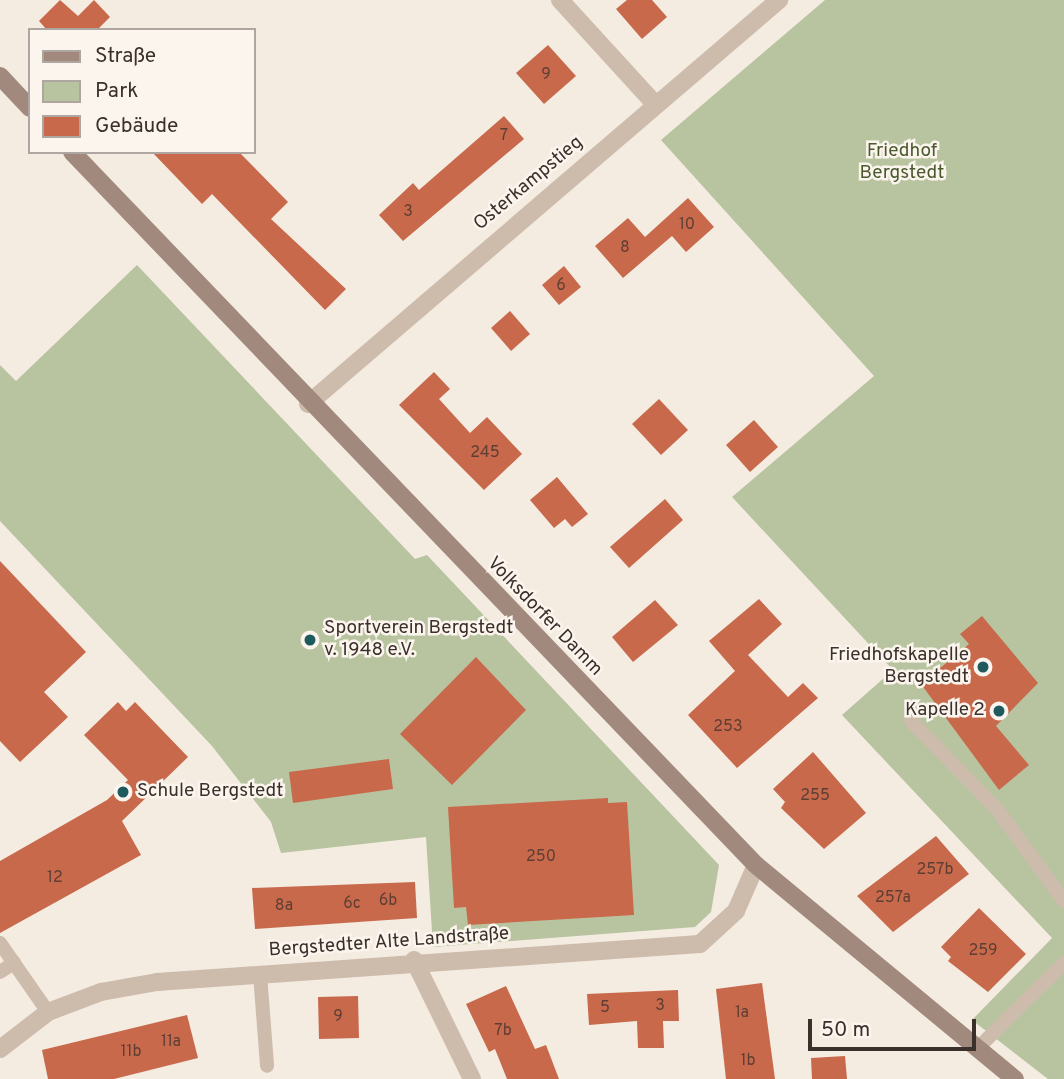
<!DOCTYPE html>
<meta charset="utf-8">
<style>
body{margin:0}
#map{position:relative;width:1064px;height:1079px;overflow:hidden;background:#f4ebe1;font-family:Overpass,sans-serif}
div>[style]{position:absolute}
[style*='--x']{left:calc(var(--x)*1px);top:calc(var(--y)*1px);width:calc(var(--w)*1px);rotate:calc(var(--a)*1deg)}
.green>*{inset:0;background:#b8c4a0}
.building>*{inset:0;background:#c8694b}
.lane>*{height:14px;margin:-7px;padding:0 7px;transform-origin:7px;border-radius:7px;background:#cdbbac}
.street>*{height:18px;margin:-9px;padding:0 9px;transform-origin:9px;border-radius:9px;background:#cdbbac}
.secondary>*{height:18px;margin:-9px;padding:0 9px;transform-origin:9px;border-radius:9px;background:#a18a7d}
.dots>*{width:19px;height:19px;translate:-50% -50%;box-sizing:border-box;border:4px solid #fbf5ee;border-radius:50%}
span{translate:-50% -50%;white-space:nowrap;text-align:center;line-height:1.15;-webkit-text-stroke:5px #fbf5ee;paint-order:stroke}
.number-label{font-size:16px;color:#5e3e33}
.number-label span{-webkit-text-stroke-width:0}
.park-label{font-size:19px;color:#4a5a2e}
.street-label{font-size:19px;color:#3b302b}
.poi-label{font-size:19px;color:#3b302b}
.left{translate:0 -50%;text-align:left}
.right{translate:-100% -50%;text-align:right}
.legend{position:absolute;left:28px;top:28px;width:228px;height:126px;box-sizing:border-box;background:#fbf5ee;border:2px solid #aea6a0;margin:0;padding:9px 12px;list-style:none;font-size:21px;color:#3b302b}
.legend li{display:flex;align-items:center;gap:14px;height:35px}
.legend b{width:35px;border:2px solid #aea6a0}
.scale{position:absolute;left:808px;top:1019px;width:168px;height:32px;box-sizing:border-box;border:4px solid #3b302b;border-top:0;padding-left:9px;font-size:21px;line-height:24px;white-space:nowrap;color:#3b302b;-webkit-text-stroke:5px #fbf5ee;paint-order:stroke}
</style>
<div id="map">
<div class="green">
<i style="clip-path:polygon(825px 0,1064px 0,1064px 1079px,1048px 1079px,972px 1020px,1052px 938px,842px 715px,893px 670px,732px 497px,874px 376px,661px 140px)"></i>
<i style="clip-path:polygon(137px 265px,415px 559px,427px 555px,719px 865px,711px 912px,695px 927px,433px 947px,426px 837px,281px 853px,271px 822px,212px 746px,0 521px,0 365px,16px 381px)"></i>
</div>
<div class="building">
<i style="clip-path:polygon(60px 0,78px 16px,94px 0,110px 17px,97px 30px,47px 30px,39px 21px)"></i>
<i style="clip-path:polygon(627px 0,652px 0,667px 17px,642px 39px,616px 9px)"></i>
<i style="clip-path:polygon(548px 45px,576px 76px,544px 104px,516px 73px)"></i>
<i style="clip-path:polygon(504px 116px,524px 139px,403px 241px,379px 215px,413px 183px,419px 190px)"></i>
<i style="clip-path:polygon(152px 152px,239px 152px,288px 202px,271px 219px,346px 289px,325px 310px,212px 194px,202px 204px)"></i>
<i style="clip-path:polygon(688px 198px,714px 227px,686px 252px,672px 236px,623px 278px,595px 246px,628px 218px,645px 237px)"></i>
<i style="clip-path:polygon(564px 266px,581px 287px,559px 305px,542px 285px)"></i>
<i style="clip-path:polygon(510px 311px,530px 334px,511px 351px,491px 328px)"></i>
<i style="clip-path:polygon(434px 372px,450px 389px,439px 399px,470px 433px,487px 417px,522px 454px,484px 490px,399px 405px)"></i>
<i style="clip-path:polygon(659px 399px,688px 430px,661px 455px,632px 424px)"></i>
<i style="clip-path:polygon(754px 420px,778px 447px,750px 472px,726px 445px)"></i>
<i style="clip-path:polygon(557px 477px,588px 514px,572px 527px,565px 519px,554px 528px,530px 500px)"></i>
<i style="clip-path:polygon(665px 499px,683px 520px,629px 568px,610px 547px)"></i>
<i style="clip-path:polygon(0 561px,86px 652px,44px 692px,68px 717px,20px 762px,0 741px)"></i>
<i style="clip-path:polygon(759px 599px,782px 624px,748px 655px,788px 697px,803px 683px,818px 698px,737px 768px,688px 715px,735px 671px,709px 641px)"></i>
<i style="clip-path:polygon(655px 600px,678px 625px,633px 662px,612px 637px)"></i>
<i style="clip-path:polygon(982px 616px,1038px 683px,996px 726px,1029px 765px,999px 790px,921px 684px,969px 644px,960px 634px)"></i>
<i style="clip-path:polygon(476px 657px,526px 710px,452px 785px,400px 734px)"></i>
<i style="clip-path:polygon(118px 702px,126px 711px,135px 702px,188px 757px,122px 821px,141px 855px,0 933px,0 861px,107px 800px,128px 780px,84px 735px)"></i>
<i style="clip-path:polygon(813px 752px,866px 813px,824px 849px,781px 808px,785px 802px,773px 789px)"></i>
<i style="clip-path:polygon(389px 759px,393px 789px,293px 803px,289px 772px)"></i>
<i style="clip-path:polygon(608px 798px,608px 803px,627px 802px,634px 915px,468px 925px,466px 907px,454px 908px,448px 807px)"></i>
<i style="clip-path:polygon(936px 836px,969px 874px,893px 932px,857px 896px)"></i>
<i style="clip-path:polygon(415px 882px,417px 918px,255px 929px,252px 888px)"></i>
<i style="clip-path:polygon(979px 908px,1026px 954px,988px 992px,948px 961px,951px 957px,941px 947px)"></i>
<i style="clip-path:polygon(762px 983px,775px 1079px,726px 1079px,716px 989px)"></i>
<i style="clip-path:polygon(506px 986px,535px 1049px,546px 1045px,559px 1079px,507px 1079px,495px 1049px,489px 1052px,466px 1004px)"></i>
<i style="clip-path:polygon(678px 990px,679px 1021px,663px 1021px,664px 1048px,638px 1048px,637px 1021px,589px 1025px,587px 994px)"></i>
<i style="clip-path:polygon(358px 996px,359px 1038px,319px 1039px,318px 997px)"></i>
<i style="clip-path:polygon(187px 1015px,198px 1058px,114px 1079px,48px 1079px,42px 1050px)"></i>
<i style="clip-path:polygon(845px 1056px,847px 1079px,812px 1079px,811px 1058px)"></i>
</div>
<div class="lane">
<i style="--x:911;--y:721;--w:122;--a:45.7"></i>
<i style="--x:996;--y:808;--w:115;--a:53.8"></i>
<i style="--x:0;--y:943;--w:84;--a:55.2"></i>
<i style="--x:0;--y:972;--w:17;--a:-33"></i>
<i style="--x:260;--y:974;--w:92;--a:85.6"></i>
<i style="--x:978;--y:1048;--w:121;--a:-44.7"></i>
</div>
<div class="street">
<i style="--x:560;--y:0;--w:141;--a:47.6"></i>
<i style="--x:308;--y:404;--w:621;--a:-40.62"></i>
<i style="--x:414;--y:960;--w:132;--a:64"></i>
<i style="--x:0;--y:1049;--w:61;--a:-37.6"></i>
<i style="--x:48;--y:1012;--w:57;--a:-20.7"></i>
<i style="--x:101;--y:992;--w:57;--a:-10.1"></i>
<i style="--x:157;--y:982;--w:544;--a:-4"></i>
<i style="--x:700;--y:944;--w:49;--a:-42.5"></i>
<i style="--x:736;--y:911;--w:50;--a:-66.5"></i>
</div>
<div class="secondary">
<i style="--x:0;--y:76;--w:44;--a:46.8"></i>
<i style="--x:72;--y:152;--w:988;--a:46.19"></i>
<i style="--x:756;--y:865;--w:336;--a:39.6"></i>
</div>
<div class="dots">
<i style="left:310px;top:640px;background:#1f5a5e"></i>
<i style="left:983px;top:667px;background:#1f5a5e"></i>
<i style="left:999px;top:711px;background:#1f5a5e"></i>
<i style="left:123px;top:792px;background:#1f5a5e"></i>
</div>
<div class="number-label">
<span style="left:546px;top:75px">9</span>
<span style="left:504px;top:136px">7</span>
<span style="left:408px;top:212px">3</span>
<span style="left:687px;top:225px">10</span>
<span style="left:625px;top:248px">8</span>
<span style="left:561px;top:286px">6</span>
<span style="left:485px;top:453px">245</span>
<span style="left:728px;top:727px">253</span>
<span style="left:815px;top:796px">255</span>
<span style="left:541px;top:857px">250</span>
<span style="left:935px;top:870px">257b</span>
<span style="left:55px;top:878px">12</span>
<span style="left:893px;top:898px">257a</span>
<span style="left:388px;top:901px">6b</span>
<span style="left:352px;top:904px">6c</span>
<span style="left:284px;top:906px">8a</span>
<span style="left:983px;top:951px">259</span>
<span style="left:660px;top:1006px">3</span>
<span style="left:605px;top:1008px">5</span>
<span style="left:742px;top:1013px">1a</span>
<span style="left:338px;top:1017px">9</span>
<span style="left:503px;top:1031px">7b</span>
<span style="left:171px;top:1042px">11a</span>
<span style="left:131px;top:1052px">11b</span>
<span style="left:748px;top:1061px">1b</span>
</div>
<div class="park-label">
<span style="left:902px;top:163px">Friedhof<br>Bergstedt</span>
</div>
<div class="street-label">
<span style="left:529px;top:184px;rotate:-40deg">Osterkampstieg</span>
<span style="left:544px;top:617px;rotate:46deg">Volksdorfer Damm</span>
<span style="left:389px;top:943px;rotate:-4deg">Bergstedter Alte Landstraße</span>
</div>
<div class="poi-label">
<span class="left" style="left:324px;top:640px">Sportverein Bergstedt<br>v. 1948 e.V.</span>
<span class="right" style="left:969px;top:667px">Friedhofskapelle<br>Bergstedt</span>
<span class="right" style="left:985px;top:711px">Kapelle 2</span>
<span class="left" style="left:137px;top:792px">Schule Bergstedt</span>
</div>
<ul class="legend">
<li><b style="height:9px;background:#a18a7d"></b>Straße</li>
<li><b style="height:19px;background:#b8c4a0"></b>Park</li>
<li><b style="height:19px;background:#c8694b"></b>Gebäude</li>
</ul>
<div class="scale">50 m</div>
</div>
